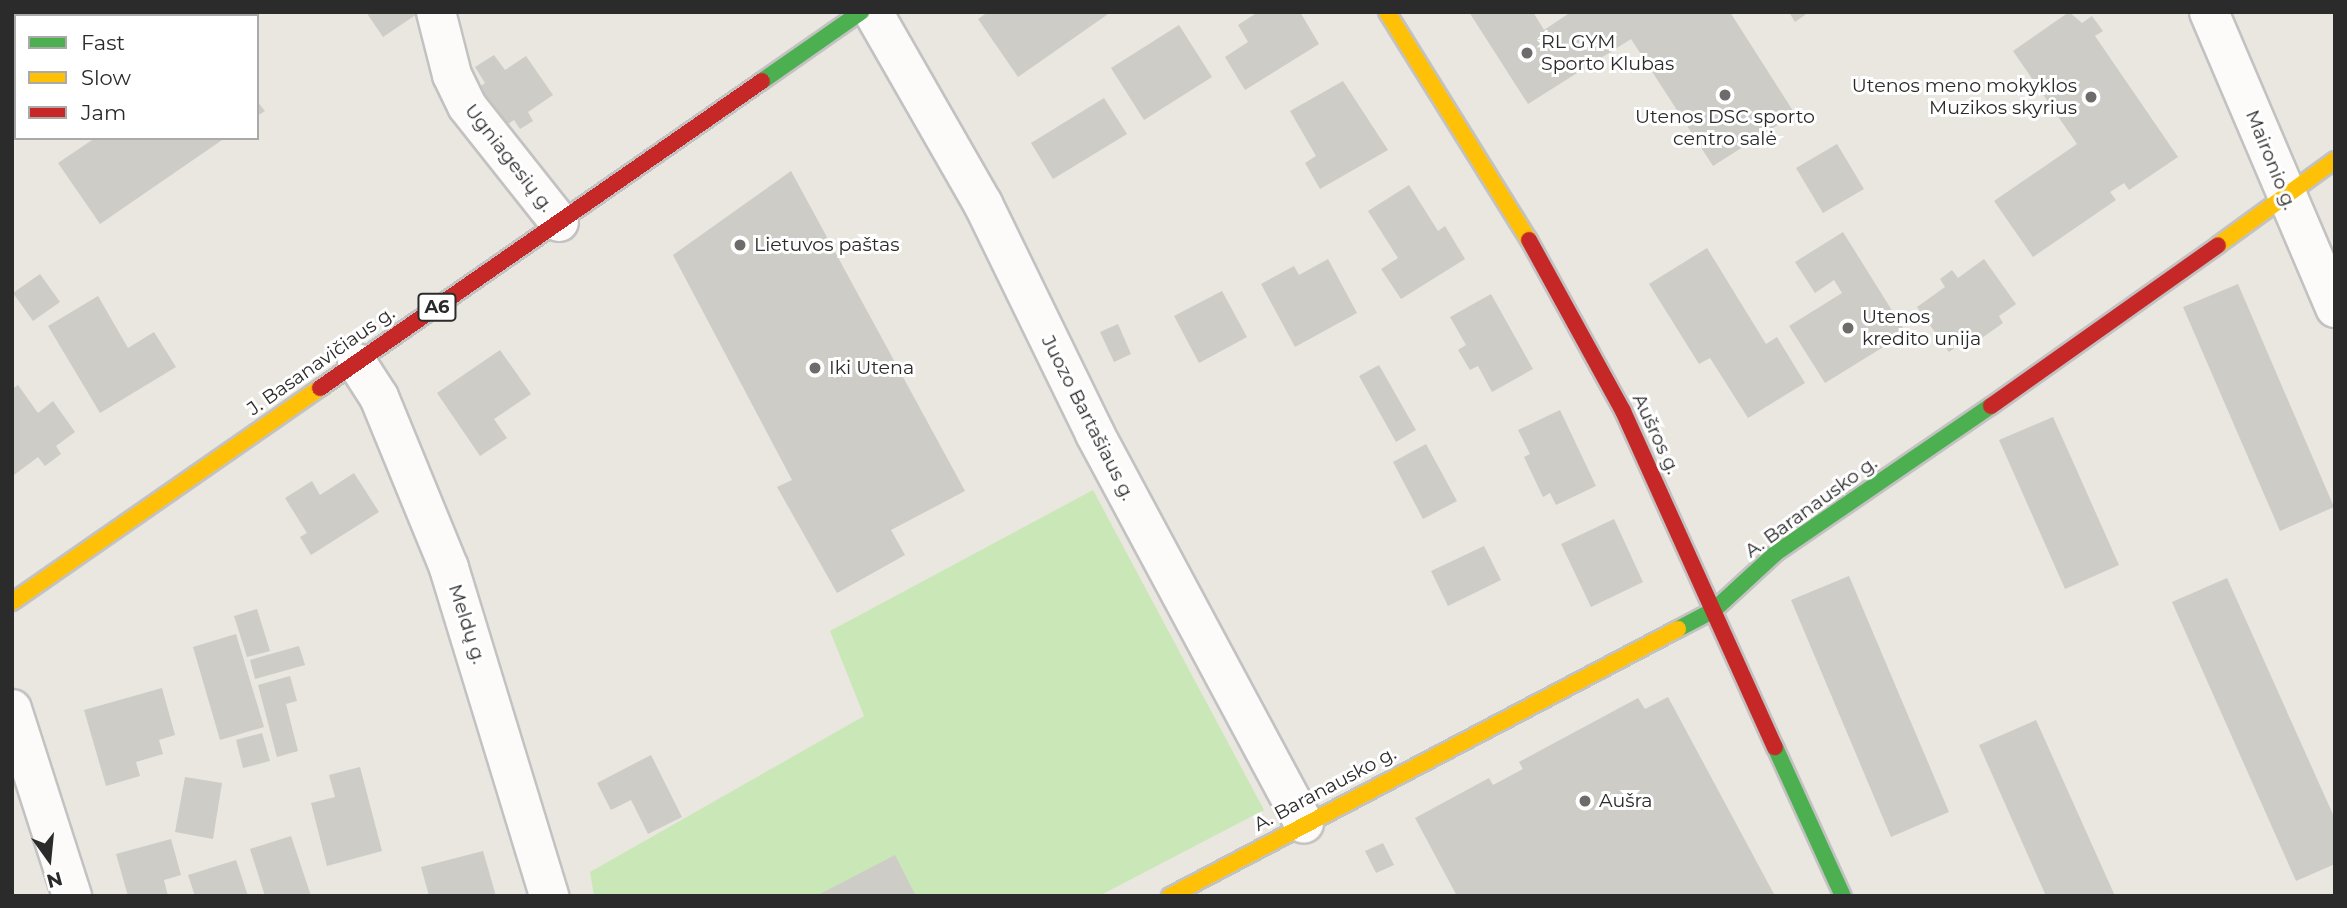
<!DOCTYPE html>
<meta charset="utf-8">
<style>
body{margin:0}
#map{position:relative;width:2347px;height:908px;overflow:hidden;background:#eae6e0;font-family:Montserrat,sans-serif}
div>[style]{position:absolute}
[style*='--x']{left:calc(var(--x)*1px);top:calc(var(--y)*1px);width:calc(var(--w)*1px);rotate:calc(var(--a)*1deg)}
.green>*{inset:0;background:#cae8b7}
.building>*{inset:0;background:#ceccc7}
.roads{filter:drop-shadow(2px 0 #c3c2c2) drop-shadow(-2px 0 #c3c2c2) drop-shadow(0 2px #c3c2c2) drop-shadow(0 -2px #c3c2c2)}
.street>*{height:38px;margin:-19px;padding:0 19px;transform-origin:19px;border-radius:19px;background:#fcfbfa}
.fast>*{height:16px;margin:-8px;padding:0 8px;transform-origin:8px;border-radius:8px;background:#4caf50}
.slow>*{height:16px;margin:-8px;padding:0 8px;transform-origin:8px;border-radius:8px;background:#ffc107}
.jam>*{height:16px;margin:-8px;padding:0 8px;transform-origin:8px;border-radius:8px;background:#c62828}
.dots>*{width:19px;height:19px;translate:-50% -50%;box-sizing:border-box;border:4px solid #fff;border-radius:50%}
span{translate:-50% -50%;white-space:nowrap;text-align:center;line-height:1.15;-webkit-text-stroke:6px #fff;paint-order:stroke}
.shield-label span{padding:2px 5px;background:#fff;border:2px solid;border-radius:5px;-webkit-text-stroke-width:0}
.shield-label{font-size:18px;color:#2b2b2b;font-weight:700}
.poi-label{font-size:19px;color:#2b2b2b}
.left{translate:0 -50%;text-align:left}
.right{translate:-100% -50%;text-align:right}
.street-label{font-size:19px;color:#2b2b2b}
.frame{position:absolute;inset:0;border:14px solid #2b2b2b;pointer-events:none}
.legend{position:absolute;left:14px;top:14px;width:245px;height:126px;box-sizing:border-box;background:#fff;border:2px solid #aaa;margin:0;padding:9px 12px;list-style:none;font-size:21px;color:#2b2b2b}
.legend li{display:flex;align-items:center;gap:14px;height:35px}
.legend b{width:35px;border:2px solid #aaa}
.north{position:absolute;left:14px;top:824px;width:70px;height:70px;-webkit-text-stroke:5px #fff;paint-order:stroke;rotate:165deg;font-size:19px;font-weight:700;line-height:28px;text-align:center;color:#2b2b2b}
.north::after{content:'';display:block;margin:auto;width:24px;height:32px;background:#2b2b2b;clip-path:polygon(50% 0,100% 100%,50% 72%,0 100%)}
</style>
<div id="map">
<div class="green">
<i style="clip-path:polygon(1093px 490px,1264px 810px,1099px 896px,594px 896px,590px 872px,864px 716px,830px 631px)"></i>
</div>
<div class="building">
<i style="clip-path:polygon(48px 12px,137px 12px,140px 16px,50px 16px)"></i>
<i style="clip-path:polygon(366px 12px,420px 12px,383px 37px)"></i>
<i style="clip-path:polygon(988px 12px,1111px 12px,1018px 77px,978px 19px)"></i>
<i style="clip-path:polygon(1258px 12px,1300px 12px,1319px 44px,1245px 90px,1225px 57px,1248px 42px,1238px 25px)"></i>
<i style="clip-path:polygon(1469px 12px,1533px 12px,1544px 30px,1571px 12px,1730px 12px,1795px 114px,1713px 166px,1631px 39px,1528px 104px)"></i>
<i style="clip-path:polygon(1789px 12px,1809px 12px,1795px 22px)"></i>
<i style="clip-path:polygon(2069px 12px,2082px 23px,2092px 16px,2103px 31px,2095px 36px,2178px 157px,2129px 190px,2124px 183px,2110px 192px,2116px 200px,2033px 257px,1994px 201px,2077px 144px,2013px 51px)"></i>
<i style="clip-path:polygon(1179px 25px,1212px 77px,1144px 120px,1111px 68px)"></i>
<i style="clip-path:polygon(494px 55px,505px 70px,526px 56px,553px 95px,528px 112px,533px 121px,520px 129px,514px 120px,496px 132px,470px 93px,485px 83px,475px 67px)"></i>
<i style="clip-path:polygon(1343px 81px,1388px 150px,1320px 189px,1305px 163px,1316px 156px,1290px 111px)"></i>
<i style="clip-path:polygon(1104px 98px,1127px 134px,1053px 179px,1031px 143px)"></i>
<i style="clip-path:polygon(257px 101px,265px 111px,257px 116px)"></i>
<i style="clip-path:polygon(95px 138px,225px 138px,100px 224px,58px 163px)"></i>
<i style="clip-path:polygon(1837px 144px,1864px 189px,1823px 213px,1796px 168px)"></i>
<i style="clip-path:polygon(791px 171px,965px 491px,891px 530px,905px 555px,837px 593px,777px 487px,792px 480px,673px 255px)"></i>
<i style="clip-path:polygon(1409px 185px,1438px 231px,1445px 226px,1465px 259px,1401px 299px,1381px 269px,1398px 258px,1368px 211px)"></i>
<i style="clip-path:polygon(1843px 232px,1906px 333px,1825px 383px,1789px 326px,1842px 293px,1834px 280px,1815px 293px,1795px 262px)"></i>
<i style="clip-path:polygon(1707px 248px,1766px 344px,1777px 337px,1805px 383px,1748px 418px,1710px 358px,1699px 364px,1649px 284px)"></i>
<i style="clip-path:polygon(1328px 259px,1357px 313px,1295px 347px,1261px 284px,1294px 266px,1299px 275px)"></i>
<i style="clip-path:polygon(1984px 259px,2016px 304px,1999px 316px,2003px 323px,1972px 345px,1967px 339px,1949px 352px,1917px 307px,1945px 287px,1940px 279px,1952px 270px,1958px 278px)"></i>
<i style="clip-path:polygon(40px 274px,60px 302px,33px 321px,13px 293px)"></i>
<i style="clip-path:polygon(2238px 284px,2334px 507px,2280px 531px,2183px 307px)"></i>
<i style="clip-path:polygon(1222px 291px,1247px 337px,1199px 363px,1174px 316px)"></i>
<i style="clip-path:polygon(1491px 294px,1533px 369px,1492px 392px,1478px 366px,1470px 370px,1458px 350px,1466px 345px,1450px 317px)"></i>
<i style="clip-path:polygon(98px 296px,128px 348px,154px 332px,176px 367px,100px 413px,48px 326px)"></i>
<i style="clip-path:polygon(1118px 324px,1131px 354px,1114px 362px,1100px 332px)"></i>
<i style="clip-path:polygon(500px 350px,531px 394px,494px 419px,507px 438px,480px 456px,437px 393px)"></i>
<i style="clip-path:polygon(1379px 365px,1416px 430px,1396px 442px,1359px 376px)"></i>
<i style="clip-path:polygon(18px 385px,38px 413px,53px 401px,75px 432px,56px 446px,61px 454px,45px 466px,38px 457px,14px 475px,12px 389px)"></i>
<i style="clip-path:polygon(1560px 410px,1596px 486px,1556px 505px,1550px 493px,1543px 497px,1524px 457px,1530px 454px,1518px 430px)"></i>
<i style="clip-path:polygon(2053px 417px,2119px 565px,2065px 589px,1999px 440px)"></i>
<i style="clip-path:polygon(1426px 444px,1457px 501px,1423px 519px,1393px 462px)"></i>
<i style="clip-path:polygon(354px 473px,379px 512px,311px 555px,300px 537px,307px 533px,285px 498px,312px 481px,320px 495px)"></i>
<i style="clip-path:polygon(1614px 519px,1643px 582px,1591px 607px,1561px 544px)"></i>
<i style="clip-path:polygon(1484px 546px,1501px 580px,1448px 606px,1431px 571px)"></i>
<i style="clip-path:polygon(1849px 576px,1949px 812px,1891px 837px,1791px 600px)"></i>
<i style="clip-path:polygon(2227px 578px,2335px 819px,2335px 864px,2296px 881px,2172px 602px)"></i>
<i style="clip-path:polygon(257px 609px,270px 651px,247px 657px,234px 616px)"></i>
<i style="clip-path:polygon(236px 634px,264px 727px,220px 740px,193px 647px)"></i>
<i style="clip-path:polygon(299px 646px,305px 665px,255px 679px,250px 660px)"></i>
<i style="clip-path:polygon(290px 676px,297px 701px,286px 704px,298px 751px,277px 757px,258px 685px)"></i>
<i style="clip-path:polygon(162px 688px,175px 735px,159px 740px,163px 754px,136px 762px,140px 776px,106px 786px,84px 710px)"></i>
<i style="clip-path:polygon(1668px 697px,1775px 896px,1457px 896px,1415px 818px,1489px 778px,1493px 785px,1523px 769px,1519px 762px,1638px 698px,1645px 709px)"></i>
<i style="clip-path:polygon(2036px 720px,2115px 896px,2046px 896px,1979px 745px)"></i>
<i style="clip-path:polygon(262px 733px,270px 761px,243px 768px,236px 740px)"></i>
<i style="clip-path:polygon(651px 755px,682px 817px,648px 834px,631px 800px,611px 810px,597px 783px)"></i>
<i style="clip-path:polygon(360px 767px,382px 851px,327px 866px,311px 803px,335px 797px,329px 775px)"></i>
<i style="clip-path:polygon(185px 777px,222px 783px,213px 839px,175px 832px)"></i>
<i style="clip-path:polygon(291px 836px,311px 896px,265px 896px,250px 849px)"></i>
<i style="clip-path:polygon(171px 839px,181px 875px,164px 880px,168px 896px,128px 896px,116px 854px)"></i>
<i style="clip-path:polygon(1383px 843px,1394px 865px,1376px 873px,1365px 851px)"></i>
<i style="clip-path:polygon(483px 851px,496px 896px,429px 896px,421px 867px)"></i>
<i style="clip-path:polygon(895px 855px,916px 896px,816px 896px)"></i>
<i style="clip-path:polygon(236px 860px,248px 896px,195px 896px,188px 875px)"></i>
</div>
<div class="roads">
<div class="street">
<i style="--x:436;--y:12;--w:65;--a:75.7"></i>
<i style="--x:452;--y:75;--w:34;--a:64"></i>
<i style="--x:467;--y:106;--w:148;--a:51.6"></i>
<i style="--x:873;--y:12;--w:221;--a:60.2"></i>
<i style="--x:983;--y:204;--w:256;--a:64"></i>
<i style="--x:1095;--y:434;--w:442;--a:61.8"></i>
<i style="--x:2209;--y:12;--w:322;--a:66.9"></i>
<i style="--x:357;--y:363;--w:40;--a:57.1"></i>
<i style="--x:379;--y:397;--w:185;--a:67.7"></i>
<i style="--x:449;--y:568;--w:343;--a:73"></i>
<i style="--x:12;--y:709;--w:196;--a:72.2"></i>
</div>
<div class="fast">
<i style="--x:762;--y:81;--w:121;--a:-34.9"></i>
<i style="--x:1678;--y:629;--w:41;--a:-27.8"></i>
<i style="--x:1714;--y:610;--w:84;--a:-42.6"></i>
<i style="--x:1776;--y:553;--w:260;--a:-34.4"></i>
<i style="--x:1775;--y:747;--w:164;--a:65.5"></i>
</div>
<div class="slow">
<i style="--x:1387;--y:12;--w:269;--a:58.1"></i>
<i style="--x:2218;--y:245;--w:145;--a:-36"></i>
<i style="--x:12;--y:602;--w:375;--a:-34.8"></i>
<i style="--x:1170;--y:896;--w:574;--a:-27.73"></i>
</div>
<div class="jam">
<i style="--x:1529;--y:240;--w:195;--a:61.2"></i>
<i style="--x:1623;--y:411;--w:369;--a:65.7"></i>
<i style="--x:320;--y:388;--w:538;--a:-34.78"></i>
<i style="--x:1991;--y:406;--w:278;--a:-35.3"></i>
</div>
</div>
<div class="dots">
<i style="left:1527px;top:53px;background:#6e6c6a"></i>
<i style="left:1725px;top:95px;background:#6e6c6a"></i>
<i style="left:2091px;top:97px;background:#6e6c6a"></i>
<i style="left:740px;top:245px;background:#6e6c6a"></i>
<i style="left:1848px;top:328px;background:#6e6c6a"></i>
<i style="left:815px;top:368px;background:#6e6c6a"></i>
<i style="left:1585px;top:801px;background:#6e6c6a"></i>
</div>
<div class="shield-label">
<span style="left:437px;top:307px">A6</span>
</div>
<div class="poi-label">
<span class="left" style="left:1541px;top:53px">RL GYM<br>Sporto Klubas</span>
<span class="right" style="left:2077px;top:97px">Utenos meno mokyklos<br>Muzikos skyrius</span>
<span style="left:1725px;top:128px">Utenos DSC sporto<br>centro salė</span>
<span class="left" style="left:754px;top:245px">Lietuvos paštas</span>
<span class="left" style="left:1862px;top:328px">Utenos<br>kredito unija</span>
<span class="left" style="left:829px;top:368px">Iki Utena</span>
<span class="left" style="left:1599px;top:801px">Aušra</span>
</div>
<div class="street-label">
<span style="left:509px;top:158px;rotate:52deg">Ugniagesių g.</span>
<span style="left:2271px;top:160px;rotate:68deg">Maironio g.</span>
<span style="left:321px;top:361px;rotate:-35deg">J. Basanavičiaus g.</span>
<span style="left:1088px;top:418px;rotate:63deg">Juozo Bartašiaus g.</span>
<span style="left:1656px;top:434px;rotate:65deg">Aušros g.</span>
<span style="left:1811px;top:507px;rotate:-36deg">A. Baranausko g.</span>
<span style="left:467px;top:624px;rotate:72deg">Meldų g.</span>
<span style="left:1325px;top:789px;rotate:-28deg">A. Baranausko g.</span>
</div>
<div class="frame"></div>
<ul class="legend">
<li><b style="height:9px;background:#4caf50"></b>Fast</li>
<li><b style="height:9px;background:#ffc107"></b>Slow</li>
<li><b style="height:9px;background:#c62828"></b>Jam</li>
</ul>
<div class="north">N</div>
</div>
